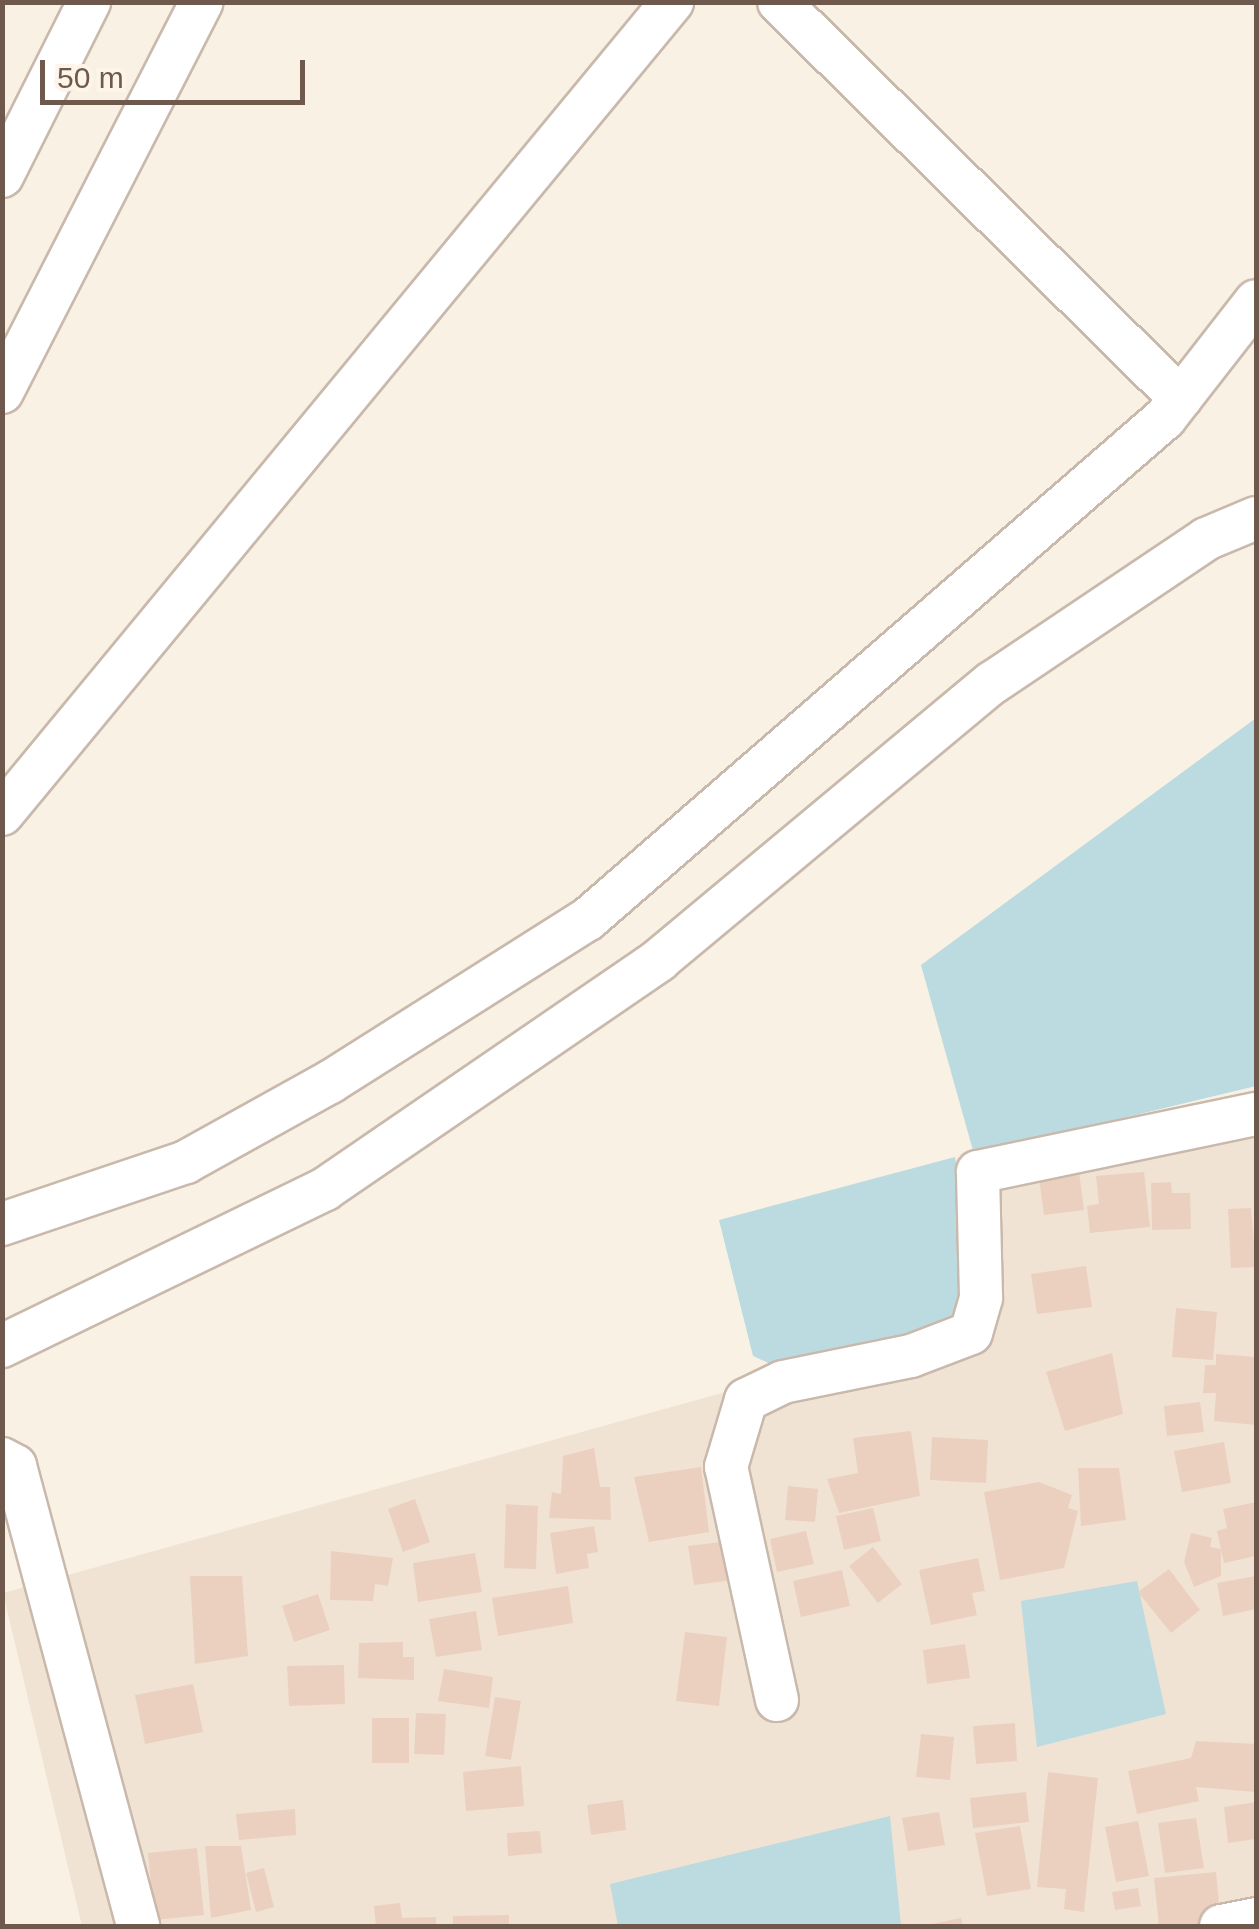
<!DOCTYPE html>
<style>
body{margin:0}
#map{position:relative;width:1259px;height:1929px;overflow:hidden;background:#f9f1e4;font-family:Arial,sans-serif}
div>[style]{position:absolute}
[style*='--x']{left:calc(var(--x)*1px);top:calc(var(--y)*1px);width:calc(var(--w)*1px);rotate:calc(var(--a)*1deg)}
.residential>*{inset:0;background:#f0e3d4}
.water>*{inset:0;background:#bbdbe0}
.building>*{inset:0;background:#ebd0bf}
.roads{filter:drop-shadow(2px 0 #c9b9ac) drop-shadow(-2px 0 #c9b9ac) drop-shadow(0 2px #c9b9ac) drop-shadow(0 -2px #c9b9ac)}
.minor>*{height:42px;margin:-21px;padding:0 21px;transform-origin:21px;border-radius:21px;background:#fff}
span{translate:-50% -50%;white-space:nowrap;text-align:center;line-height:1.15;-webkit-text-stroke:8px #fdf5ea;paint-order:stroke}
.frame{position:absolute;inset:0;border:5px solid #6f594d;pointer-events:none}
.scale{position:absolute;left:40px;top:60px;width:265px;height:45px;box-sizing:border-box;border:5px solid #6f594d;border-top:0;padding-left:12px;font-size:30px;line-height:35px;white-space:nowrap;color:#6f594d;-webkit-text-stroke:8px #fdf5ea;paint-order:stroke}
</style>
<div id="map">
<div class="residential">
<i style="clip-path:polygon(1256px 1106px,1256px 1926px,82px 1926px,3px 1593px,977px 1322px,974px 1154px)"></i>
</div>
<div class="water">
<i style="clip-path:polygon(1256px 718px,1256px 1086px,974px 1154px,921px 965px)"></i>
<i style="clip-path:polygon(955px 1157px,977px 1287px,952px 1339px,812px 1383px,753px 1356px,719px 1220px)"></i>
<i style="clip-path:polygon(1137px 1581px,1166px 1714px,1037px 1747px,1021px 1601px)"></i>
<i style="clip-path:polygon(890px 1816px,901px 1926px,618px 1926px,610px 1884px)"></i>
</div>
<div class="building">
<i style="clip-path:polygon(1079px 1172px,1084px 1210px,1044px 1215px,1039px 1178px)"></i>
<i style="clip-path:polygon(1144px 1172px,1150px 1227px,1090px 1233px,1087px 1206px,1099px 1204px,1096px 1176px)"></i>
<i style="clip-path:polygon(1171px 1182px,1172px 1193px,1190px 1193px,1191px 1229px,1152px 1230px,1151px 1183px)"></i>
<i style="clip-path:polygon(1251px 1208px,1256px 1267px,1231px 1268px,1228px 1209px)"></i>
<i style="clip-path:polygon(1086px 1266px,1092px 1307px,1037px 1314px,1031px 1274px)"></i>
<i style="clip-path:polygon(1176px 1308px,1217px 1312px,1213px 1360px,1172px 1357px)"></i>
<i style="clip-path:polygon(1112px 1353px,1123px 1414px,1065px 1431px,1046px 1372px)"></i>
<i style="clip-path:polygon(1216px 1354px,1256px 1357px,1256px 1425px,1214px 1421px,1216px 1393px,1203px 1393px,1205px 1365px,1216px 1365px)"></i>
<i style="clip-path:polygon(1200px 1402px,1204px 1432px,1167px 1436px,1164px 1406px)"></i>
<i style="clip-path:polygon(911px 1431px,920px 1496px,839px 1513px,827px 1479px,858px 1473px,853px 1438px)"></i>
<i style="clip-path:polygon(932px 1437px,988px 1440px,986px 1483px,930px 1480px)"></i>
<i style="clip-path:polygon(1224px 1442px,1231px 1483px,1182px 1492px,1174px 1451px)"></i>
<i style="clip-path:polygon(594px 1448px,600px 1487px,610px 1487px,611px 1520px,549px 1518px,552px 1492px,561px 1494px,563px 1456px)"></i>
<i style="clip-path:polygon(701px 1467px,709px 1532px,649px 1542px,634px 1477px)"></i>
<i style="clip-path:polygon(1078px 1468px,1119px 1468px,1126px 1520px,1081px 1526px)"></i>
<i style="clip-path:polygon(1039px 1482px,1072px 1495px,1068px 1508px,1078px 1511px,1064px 1568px,1000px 1580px,984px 1492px)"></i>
<i style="clip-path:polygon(788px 1486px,818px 1489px,815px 1522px,785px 1520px)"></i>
<i style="clip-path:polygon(415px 1499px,430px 1542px,403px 1552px,388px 1509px)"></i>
<i style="clip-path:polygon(1256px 1502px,1256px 1556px,1224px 1563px,1217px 1531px,1227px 1528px,1223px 1509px)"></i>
<i style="clip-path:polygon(506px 1504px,538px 1506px,536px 1569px,504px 1568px)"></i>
<i style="clip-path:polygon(873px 1508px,881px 1541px,844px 1550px,836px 1516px)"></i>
<i style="clip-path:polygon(594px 1526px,598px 1552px,587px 1554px,589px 1568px,556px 1574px,550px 1533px)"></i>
<i style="clip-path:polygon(806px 1531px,814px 1564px,777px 1572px,770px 1539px)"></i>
<i style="clip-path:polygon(1191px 1533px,1212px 1538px,1210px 1547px,1221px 1549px,1221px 1576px,1194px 1587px,1184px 1562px)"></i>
<i style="clip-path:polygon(737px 1540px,742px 1579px,694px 1585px,688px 1546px)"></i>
<i style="clip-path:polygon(873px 1547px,902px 1584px,878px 1603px,849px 1566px)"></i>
<i style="clip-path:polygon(331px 1551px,393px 1558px,388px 1586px,375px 1584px,373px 1601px,330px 1600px)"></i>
<i style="clip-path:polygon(475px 1553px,482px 1592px,418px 1602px,413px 1563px)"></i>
<i style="clip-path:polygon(978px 1558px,985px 1591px,972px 1593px,977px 1615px,931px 1625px,919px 1570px)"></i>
<i style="clip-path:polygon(1169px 1569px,1200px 1610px,1171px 1633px,1138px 1592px)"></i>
<i style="clip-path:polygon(842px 1570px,850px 1606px,801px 1617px,793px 1581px)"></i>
<i style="clip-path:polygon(190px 1576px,242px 1576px,248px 1656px,195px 1664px)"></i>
<i style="clip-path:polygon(1256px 1576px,1256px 1609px,1223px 1616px,1217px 1583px)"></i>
<i style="clip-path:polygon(568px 1586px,573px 1623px,498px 1636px,492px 1598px)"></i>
<i style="clip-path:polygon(318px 1594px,330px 1630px,294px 1642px,282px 1606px)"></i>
<i style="clip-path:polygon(476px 1611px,482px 1650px,436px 1657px,429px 1619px)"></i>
<i style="clip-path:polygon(685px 1632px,727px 1637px,719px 1706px,676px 1701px)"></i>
<i style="clip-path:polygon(403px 1642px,403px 1657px,414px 1657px,414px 1680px,358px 1678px,359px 1643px)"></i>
<i style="clip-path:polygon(965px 1644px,970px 1678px,927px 1684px,923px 1650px)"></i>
<i style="clip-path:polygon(344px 1665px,345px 1704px,289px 1706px,287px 1666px)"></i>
<i style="clip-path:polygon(444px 1669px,493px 1677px,489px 1708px,438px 1701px)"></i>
<i style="clip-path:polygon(193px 1684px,203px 1732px,145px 1744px,135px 1695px)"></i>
<i style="clip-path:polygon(495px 1697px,521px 1701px,511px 1760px,485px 1756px)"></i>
<i style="clip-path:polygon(416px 1713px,446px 1714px,444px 1755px,414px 1754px)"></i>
<i style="clip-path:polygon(372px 1718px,409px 1718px,409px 1763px,372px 1763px)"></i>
<i style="clip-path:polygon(1015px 1723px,1017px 1761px,976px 1764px,973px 1726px)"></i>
<i style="clip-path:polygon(921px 1734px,954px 1737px,950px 1780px,916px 1777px)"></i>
<i style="clip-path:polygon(1196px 1741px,1256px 1744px,1256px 1792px,1196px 1787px,1199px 1801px,1137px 1814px,1128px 1771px,1191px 1758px)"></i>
<i style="clip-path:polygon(521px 1766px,524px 1806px,466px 1811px,463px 1772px)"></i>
<i style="clip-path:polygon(1048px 1772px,1098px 1778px,1084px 1912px,1064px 1909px,1066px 1889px,1037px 1887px)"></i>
<i style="clip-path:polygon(1026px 1792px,1029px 1822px,973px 1828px,970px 1798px)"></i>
<i style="clip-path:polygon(623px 1800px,626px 1830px,591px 1835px,587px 1805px)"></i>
<i style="clip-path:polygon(1256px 1802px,1256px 1839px,1228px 1843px,1224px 1807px)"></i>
<i style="clip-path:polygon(295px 1809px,296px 1835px,239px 1840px,236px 1814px)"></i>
<i style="clip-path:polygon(939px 1812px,945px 1845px,908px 1851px,902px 1818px)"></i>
<i style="clip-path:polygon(1196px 1818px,1204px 1868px,1165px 1873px,1158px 1823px)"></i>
<i style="clip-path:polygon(1138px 1821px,1149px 1876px,1116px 1882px,1105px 1827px)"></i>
<i style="clip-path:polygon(1020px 1826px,1031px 1889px,987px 1896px,975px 1833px)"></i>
<i style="clip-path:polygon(540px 1831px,542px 1853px,508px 1856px,507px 1833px)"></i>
<i style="clip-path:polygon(205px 1846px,241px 1846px,251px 1910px,211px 1918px)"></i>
<i style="clip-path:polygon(197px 1848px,204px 1915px,154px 1920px,148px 1853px)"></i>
<i style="clip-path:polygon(264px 1868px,274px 1907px,256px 1912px,246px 1873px)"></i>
<i style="clip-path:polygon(1216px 1872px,1221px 1926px,1159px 1926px,1154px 1878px)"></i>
<i style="clip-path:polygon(1138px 1888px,1141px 1906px,1115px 1910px,1112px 1892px)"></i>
<i style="clip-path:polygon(400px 1903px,402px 1918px,436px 1917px,436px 1926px,376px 1926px,374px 1906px)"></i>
<i style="clip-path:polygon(509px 1915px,509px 1926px,453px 1926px,453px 1916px)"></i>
<i style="clip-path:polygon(961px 1918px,963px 1926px,927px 1926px,927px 1925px)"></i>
</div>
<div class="roads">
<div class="minor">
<i style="--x:779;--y:2;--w:564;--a:44.64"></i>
<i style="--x:2;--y:176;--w:195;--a:-63.4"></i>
<i style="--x:2;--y:392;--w:438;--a:-62.9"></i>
<i style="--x:2;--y:814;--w:1053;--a:-50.47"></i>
<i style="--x:2;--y:1224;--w:194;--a:-18.6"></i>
<i style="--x:186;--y:1162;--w:165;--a:-29.1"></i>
<i style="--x:330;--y:1082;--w:305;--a:-32.3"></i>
<i style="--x:588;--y:919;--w:764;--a:-40.97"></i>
<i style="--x:1165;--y:418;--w:148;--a:-52.1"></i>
<i style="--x:2;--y:1346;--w:359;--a:-25.9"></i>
<i style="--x:325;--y:1189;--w:405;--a:-34.4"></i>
<i style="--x:659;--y:960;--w:433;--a:-39.8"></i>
<i style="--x:992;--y:683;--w:258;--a:-33.9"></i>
<i style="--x:1206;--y:539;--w:54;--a:-22.8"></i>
<i style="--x:2;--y:1459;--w:15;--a:28"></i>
<i style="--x:15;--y:1466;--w:476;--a:75"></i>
<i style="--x:777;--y:1700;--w:239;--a:-102.3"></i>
<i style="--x:726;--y:1467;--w:70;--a:-73.4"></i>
<i style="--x:746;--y:1400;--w:41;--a:-25.9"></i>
<i style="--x:783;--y:1382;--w:131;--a:-11.5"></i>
<i style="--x:911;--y:1356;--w:64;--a:-21"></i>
<i style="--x:971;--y:1333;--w:37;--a:-74"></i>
<i style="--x:981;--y:1297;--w:125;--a:-91.4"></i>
<i style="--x:978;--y:1172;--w:284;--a:-11.8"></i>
<i style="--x:1221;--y:1926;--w:36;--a:-11"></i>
</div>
</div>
<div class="frame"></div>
<div class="scale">50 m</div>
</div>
